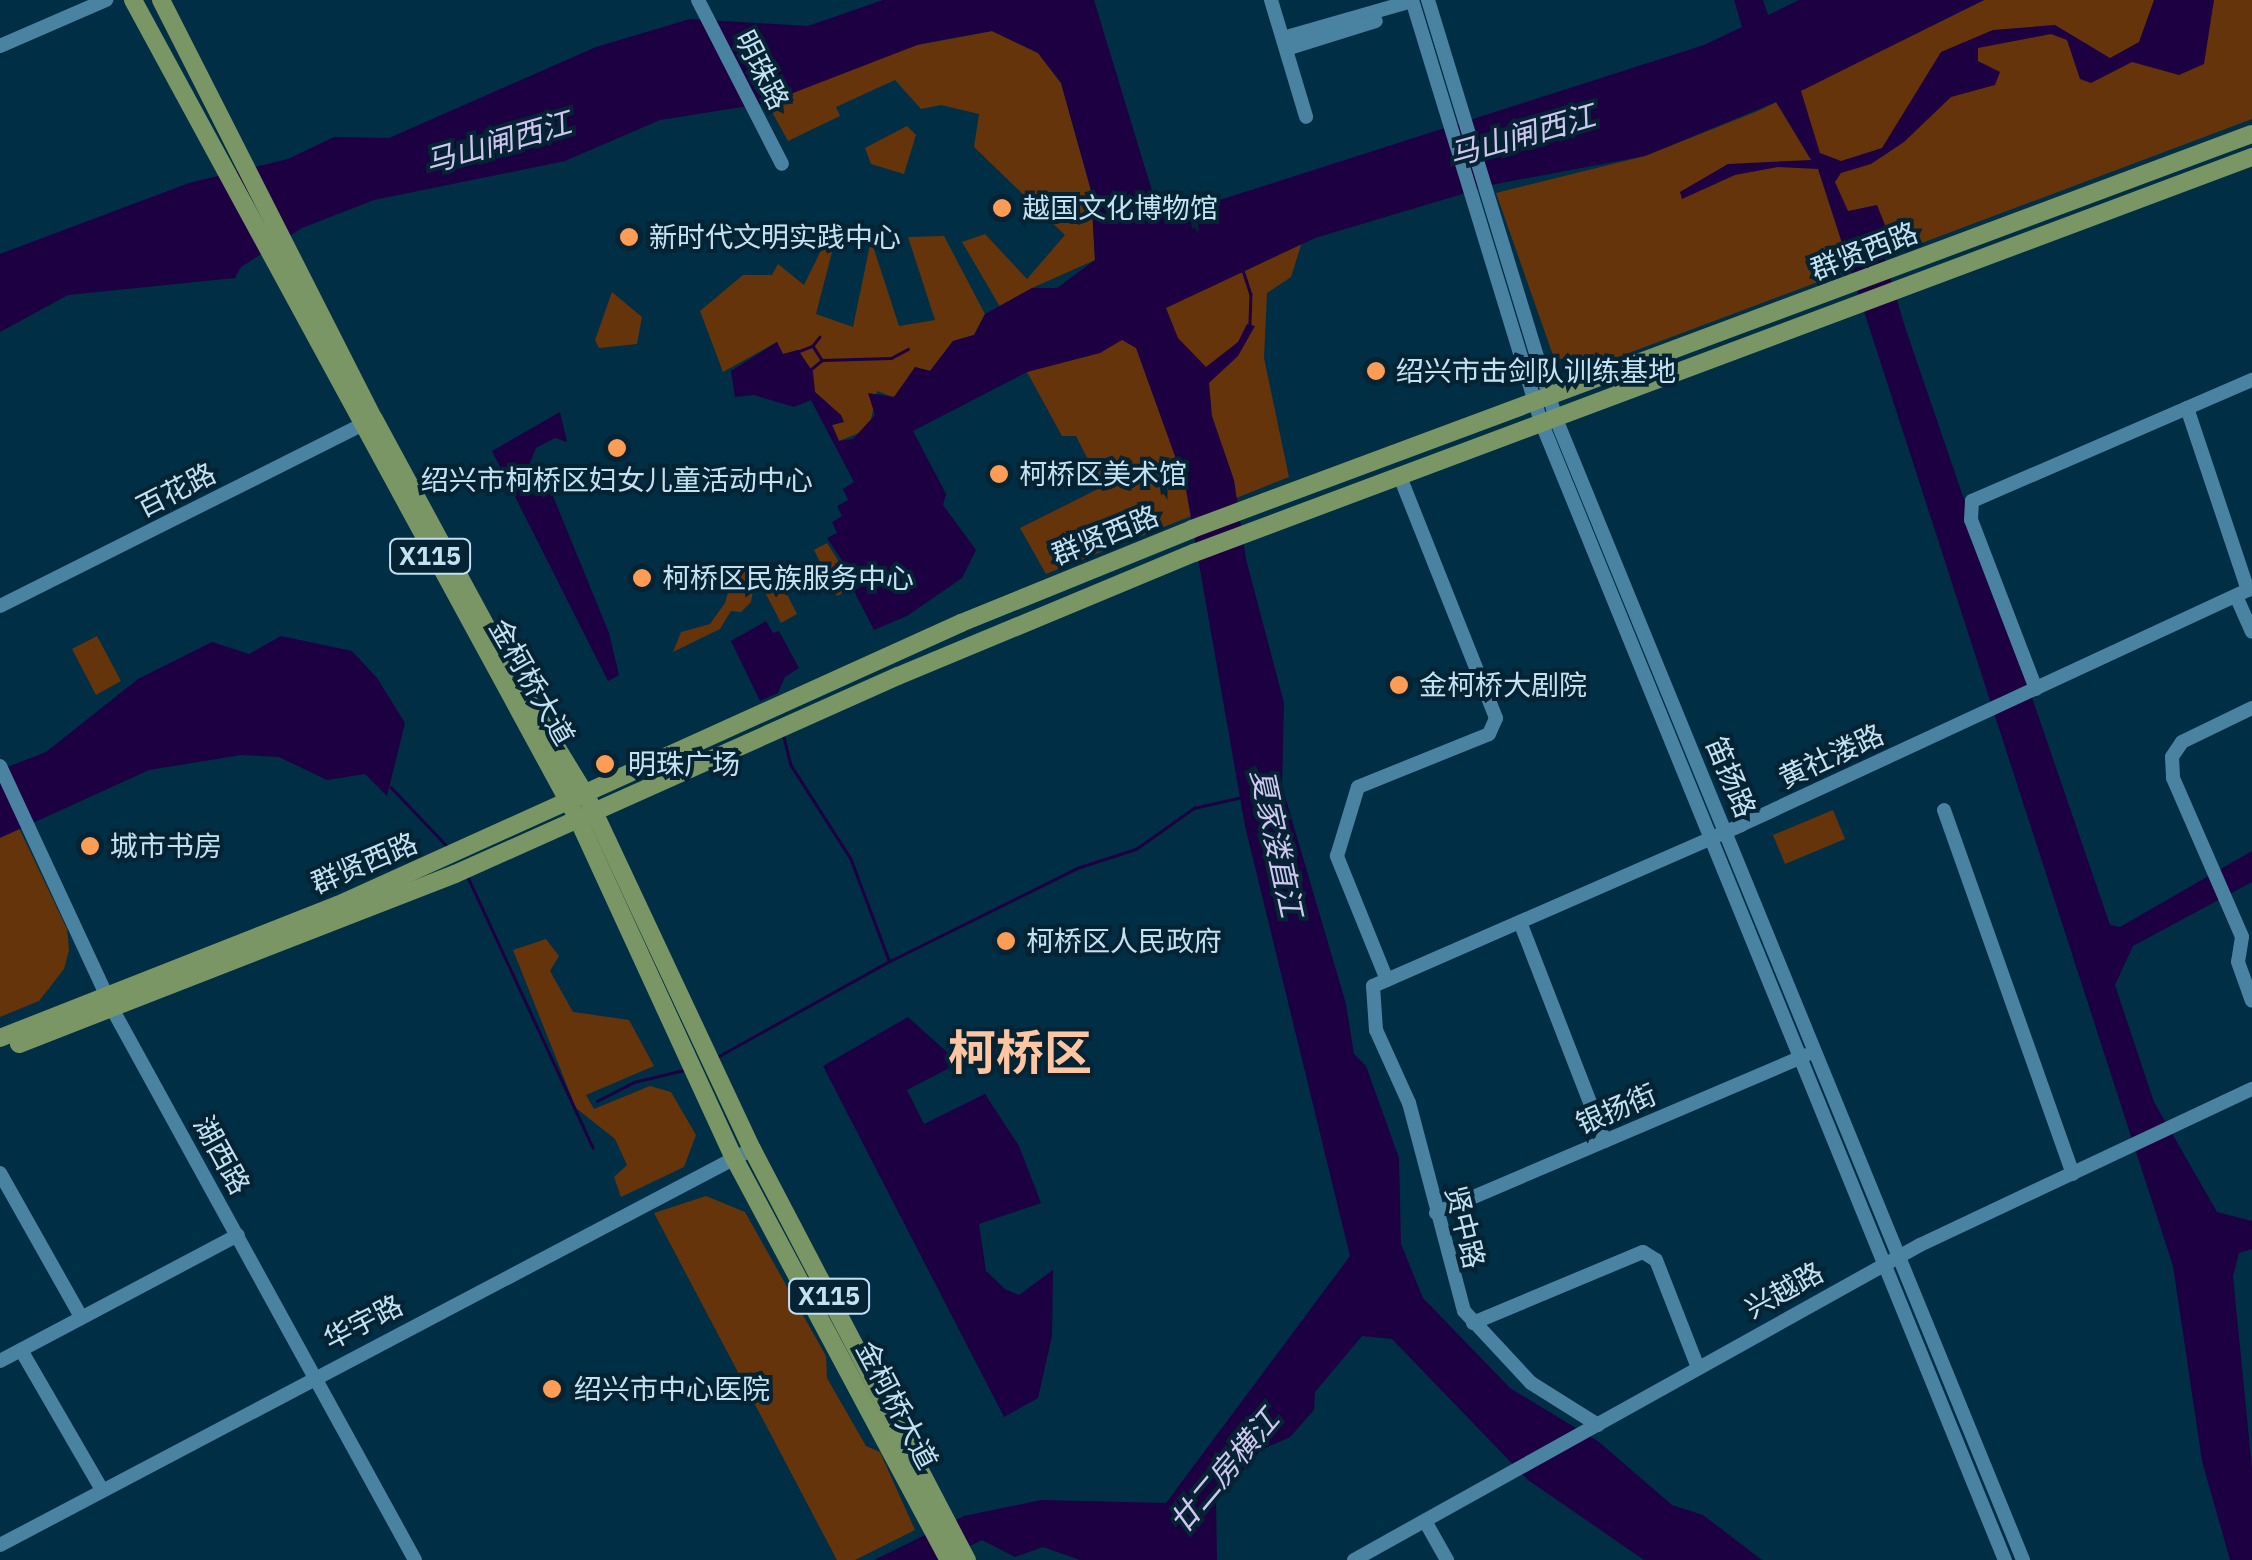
<!DOCTYPE html>
<meta charset="utf-8">
<style>
body{margin:0}
#map{position:relative;width:2252px;height:1560px;overflow:hidden;background:#002e44;font-family:"IBM Plex Sans","Noto Sans SC",sans-serif}
div>[style]{position:absolute}
[style*='--x']{left:calc(var(--x)*1px);top:calc(var(--y)*1px);width:calc(var(--w)*1px);rotate:calc(var(--a)*1deg)}
.green>*{inset:0;background:#66340a}
.water>*{inset:0;background:#1c0041}
.stream>*{height:2.5px;margin:-1.25px;padding:0 1.25px;transform-origin:1.25px;border-radius:1.25px;background:#1c0041}
.minor>*{height:14px;margin:-7px;padding:0 7px;transform-origin:7px;border-radius:7px;background:#4a82a2}
.major>*{height:18px;margin:-9px;padding:0 9px;transform-origin:9px;border-radius:9px;background:#799664}
.dots>*{width:28px;height:28px;translate:-50% -50%;box-sizing:border-box;border:5px solid #052333;border-radius:50%}
span{translate:-50% -50%;white-space:nowrap;text-align:center;line-height:1.15;-webkit-text-stroke:8px #052333;paint-order:stroke}
.shield-label span{padding:2px 8px;background:#052333;border:2px solid;border-radius:8px;-webkit-text-stroke-width:0}
.shield-label{font-size:25px;color:#c4e1f2;font-weight:700}
.street-label{font-size:28px;color:#c4e1f2}
.poi-label{font-size:28px;color:#c4e1f2}
.left{translate:0 -50%;text-align:left}
.water-label{font-size:30px;color:#d0c7f0;font-style:italic}
.town-label{font-size:48px;color:#fdc5a1;font-weight:700}
</style>
<div id="map">
<div class="green">
<i style="clip-path:polygon(1984px 0,2252px 0,2252px 119px,1597px 365px,1554px 358px,1496px 193px,1645px 156px,1758px 111px)"></i>
<i style="clip-path:polygon(992px 31px,1038px 53px,1061px 83px,1091px 191px,1095px 260px,1032px 288px,1002px 310px,962px 242px,985px 234px,1027px 279px,1065px 235px,974px 147px,979px 114px,941px 105px,921px 109px,895px 80px,836px 107px,840px 116px,788px 141px,767px 103px,902px 48px)"></i>
<i style="clip-path:polygon(907px 126px,916px 135px,904px 174px,871px 164px,865px 148px)"></i>
<i style="clip-path:polygon(833px 226px,838px 229px,816px 314px,853px 327px,871px 240px,899px 326px,935px 320px,908px 237px,944px 236px,985px 314px,974px 335px,953px 341px,930px 371px,915px 367px,904px 389px,893px 397px,877px 391px,869px 429px,839px 441px,832px 425px,843px 422px,840px 415px,815px 392px,799px 350px,783px 354px,777px 342px,723px 372px,700px 311px,743px 275px,772px 275px,778px 264px,804px 285px)"></i>
<i style="clip-path:polygon(1302px 242px,1291px 277px,1267px 293px,1264px 358px,1289px 477px,1046px 574px,1020px 528px,1102px 487px,1076px 436px,1062px 436px,1027px 372px)"></i>
<i style="clip-path:polygon(612px 292px,642px 317px,637px 344px,599px 348px,595px 340px)"></i>
<i style="clip-path:polygon(827px 543px,855px 587px,837px 596px,814px 550px)"></i>
<i style="clip-path:polygon(735px 567px,757px 568px,751px 602px,741px 612px,731px 611px,720px 629px,673px 652px,681px 632px,710px 624px,725px 603px)"></i>
<i style="clip-path:polygon(774px 569px,797px 614px,781px 623px,757px 577px)"></i>
<i style="clip-path:polygon(97px 636px,121px 681px,96px 695px,72px 649px)"></i>
<i style="clip-path:polygon(0 788px,67px 929px,69px 950px,64px 969px,39px 1001px,0 1017px)"></i>
<i style="clip-path:polygon(1833px 810px,1845px 839px,1785px 864px,1773px 835px)"></i>
<i style="clip-path:polygon(546px 939px,559px 956px,550px 971px,573px 1012px,629px 1020px,654px 1066px,586px 1095px,594px 1109px,650px 1086px,671px 1092px,696px 1135px,684px 1167px,621px 1197px,614px 1177px,627px 1165px,615px 1139px,576px 1108px,513px 950px)"></i>
<i style="clip-path:polygon(706px 1196px,745px 1212px,826px 1356px,827px 1378px,866px 1446px,880px 1452px,915px 1530px,855px 1560px,837px 1560px,654px 1213px)"></i>
</div>
<div class="water">
<i style="clip-path:polygon(883px 0,1094px 0,1156px 204px,1195px 208px,1704px 45px,1742px 27px,1734px 0,1763px 0,1768px 15px,1799px 0,1984px 0,1801px 91px,1820px 153px,1841px 161px,1882px 148px,1941px 52px,1993px 30px,2055px 25px,2110px 58px,2139px 42px,2154px 0,2214px 0,2204px 64px,2179px 75px,2132px 62px,2091px 83px,2080px 79px,2067px 40px,2051px 34px,1978px 48px,1978px 61px,2000px 72px,1995px 85px,1951px 97px,1904px 142px,1871px 164px,1841px 173px,1835px 182px,1848px 211px,1877px 205px,1889px 235px,1884px 256px,1905px 327px,2110px 925px,2120px 927px,2252px 851px,2252px 882px,2133px 946px,2115px 985px,2154px 1102px,2217px 1212px,2252px 1221px,2252px 1249px,2239px 1253px,2233px 1276px,2252px 1469px,2252px 1560px,2230px 1560px,2202px 1461px,2173px 1266px,1818px 169px,1778px 167px,1735px 175px,1682px 199px,1680px 192px,1728px 164px,1811px 160px,1776px 102px,1645px 156px,1496px 184px,1315px 238px,1166px 308px,1178px 338px,1206px 367px,1238px 342px,1247px 324px,1255px 326px,1238px 356px,1209px 383px,1212px 416px,1234px 480px,1246px 559px,1284px 703px,1282px 786px,1346px 1004px,1354px 1054px,1366px 1066px,1399px 1158px,1401px 1244px,1423px 1298px,1510px 1388px,1599px 1442px,1672px 1505px,1703px 1515px,1762px 1560px,1644px 1560px,1528px 1480px,1392px 1339px,1362px 1336px,1315px 1392px,1314px 1410px,1290px 1437px,1261px 1450px,1216px 1501px,1217px 1560px,1080px 1560px,1043px 1547px,1015px 1557px,982px 1540px,942px 1560px,874px 1560px,964px 1516px,1041px 1500px,1166px 1503px,1350px 1256px,1245px 826px,1185px 484px,1136px 348px,1122px 340px,1100px 353px,1027px 372px,913px 431px,946px 494px,943px 505px,976px 550px,962px 578px,907px 616px,874px 630px,854px 591px,860px 587px,827px 538px,837px 533px,832px 522px,842px 516px,837px 506px,848px 500px,843px 489px,854px 482px,811px 400px,794px 407px,754px 395px,735px 397px,731px 371px,777px 342px,783px 354px,798px 350px,813px 372px,815px 392px,841px 415px,844px 422px,832px 425px,839px 441px,853px 439px,875px 415px,868px 393px,894px 397px,915px 367px,930px 371px,953px 341px,974px 335px,985px 314px,1032px 288px,1057px 288px,1095px 260px,1091px 190px,1061px 83px,1038px 53px,992px 31px,920px 44px,767px 103px,660px 120px,565px 161px,374px 200px,302px 228px,241px 267px,235px 278px,68px 295px,0 332px,0 254px,189px 183px,288px 159px,334px 137px,389px 138px,596px 47px,690px 19px,808px 26px)"></i>
<i style="clip-path:polygon(560px 412px,567px 442px,555px 438px,536px 448px,530px 463px,539px 486px,546px 479px,609px 633px,619px 675px,608px 681px,492px 451px)"></i>
<i style="clip-path:polygon(766px 621px,773px 633px,779px 631px,799px 668px,785px 677px,778px 693px,760px 701px,731px 641px)"></i>
<i style="clip-path:polygon(281px 636px,352px 651px,377px 678px,405px 723px,387px 796px,365px 774px,327px 780px,279px 757px,241px 755px,149px 770px,0 838px,0 770px,46px 752px,138px 679px,212px 642px,249px 654px)"></i>
<i style="clip-path:polygon(908px 1017px,959px 1063px,907px 1090px,924px 1124px,985px 1094px,1019px 1146px,1041px 1203px,979px 1224px,986px 1271px,1005px 1289px,1019px 1295px,1053px 1270px,1052px 1336px,1038px 1398px,1004px 1417px,823px 1066px)"></i>
</div>
<div class="stream">
<i style="--x:1242;--y:267;--w:28;--a:72"></i>
<i style="--x:1251;--y:294;--w:33;--a:92"></i>
<i style="--x:820;--y:337;--w:11;--a:128"></i>
<i style="--x:813;--y:346;--w:17;--a:57"></i>
<i style="--x:822;--y:360;--w:69;--a:-1.7"></i>
<i style="--x:891;--y:358;--w:19;--a:-28"></i>
<i style="--x:797;--y:352;--w:16;--a:-22"></i>
<i style="--x:809;--y:371;--w:17;--a:-40"></i>
<i style="--x:783;--y:733;--w:33;--a:76"></i>
<i style="--x:791;--y:765;--w:112;--a:57.4"></i>
<i style="--x:851;--y:859;--w:108;--a:69.4"></i>
<i style="--x:391;--y:787;--w:81;--a:46.5"></i>
<i style="--x:468;--y:877;--w:298;--a:65.2"></i>
<i style="--x:719;--y:1056;--w:196;--a:-29.1"></i>
<i style="--x:890;--y:961;--w:209;--a:-26.4"></i>
<i style="--x:1077;--y:868;--w:62;--a:-17.9"></i>
<i style="--x:1136;--y:849;--w:71;--a:-35.3"></i>
<i style="--x:1194;--y:808;--w:49;--a:-12.9"></i>
<i style="--x:597;--y:1101;--w:42;--a:-27.2"></i>
<i style="--x:634;--y:1082;--w:51;--a:-13.5"></i>
</div>
<div class="minor">
<i style="--x:698;--y:0;--w:184;--a:62.9"></i>
<i style="--x:1271;--y:0;--w:122;--a:73.3"></i>
<i style="--x:1412;--y:0;--w:443;--a:73"></i>
<i style="--x:1542;--y:424;--w:1227;--a:67.83"></i>
<i style="--x:1428;--y:0;--w:438;--a:73"></i>
<i style="--x:1556;--y:419;--w:1233;--a:67.74"></i>
<i style="--x:1283;--y:38;--w:134;--a:-16"></i>
<i style="--x:0;--y:46;--w:116;--a:-23.5"></i>
<i style="--x:1286;--y:49;--w:94;--a:-17.3"></i>
<i style="--x:2187;--y:408;--w:192;--a:71.5"></i>
<i style="--x:2236;--y:596;--w:39;--a:66"></i>
<i style="--x:0;--y:606;--w:413;--a:-26.6"></i>
<i style="--x:2036;--y:689;--w:181;--a:-111"></i>
<i style="--x:1971;--y:520;--w:19;--a:-87"></i>
<i style="--x:1972;--y:501;--w:305;--a:-23.4"></i>
<i style="--x:2252;--y:708;--w:78;--a:154.1"></i>
<i style="--x:2182;--y:742;--w:18;--a:124"></i>
<i style="--x:2172;--y:757;--w:21;--a:87"></i>
<i style="--x:2173;--y:778;--w:173;--a:66.5"></i>
<i style="--x:2242;--y:937;--w:25;--a:99"></i>
<i style="--x:2238;--y:962;--w:41;--a:70.3"></i>
<i style="--x:0;--y:766;--w:271;--a:65.1"></i>
<i style="--x:114;--y:1012;--w:625;--a:61.22"></i>
<i style="--x:1944;--y:810;--w:386;--a:70.5"></i>
<i style="--x:1520;--y:922;--w:235;--a:68.8"></i>
<i style="--x:1387;--y:980;--w:134;--a:-112"></i>
<i style="--x:1337;--y:856;--w:72;--a:-73.1"></i>
<i style="--x:1358;--y:787;--w:141;--a:-22"></i>
<i style="--x:1489;--y:734;--w:17;--a:-66"></i>
<i style="--x:1496;--y:718;--w:259;--a:-111.7"></i>
<i style="--x:0;--y:1173;--w:165;--a:60.6"></i>
<i style="--x:1436;--y:1213;--w:402;--a:-23.1"></i>
<i style="--x:1473;--y:1323;--w:184;--a:-22.7"></i>
<i style="--x:1643;--y:1252;--w:15;--a:32"></i>
<i style="--x:1656;--y:1260;--w:116;--a:68.7"></i>
<i style="--x:21;--y:1350;--w:162;--a:59.9"></i>
<i style="--x:0;--y:1361;--w:269;--a:-27.9"></i>
<i style="--x:1598;--y:1425;--w:79;--a:-147.9"></i>
<i style="--x:1531;--y:1383;--w:98;--a:-132.9"></i>
<i style="--x:1464;--y:1311;--w:215;--a:-104.8"></i>
<i style="--x:1409;--y:1103;--w:80;--a:-114.3"></i>
<i style="--x:1376;--y:1030;--w:44;--a:-93.9"></i>
<i style="--x:1373;--y:986;--w:402;--a:-23.6"></i>
<i style="--x:1741;--y:825;--w:563;--a:-24.88"></i>
<i style="--x:1425;--y:1521;--w:45;--a:60.6"></i>
<i style="--x:0;--y:1545;--w:850;--a:-27.77"></i>
<i style="--x:1354;--y:1560;--w:648;--a:-29.1"></i>
<i style="--x:1920;--y:1245;--w:367;--a:-25.2"></i>
</div>
<div class="major">
<i style="--x:133;--y:0;--w:930;--a:61.48"></i>
<i style="--x:577;--y:817;--w:375;--a:65.3"></i>
<i style="--x:734;--y:1158;--w:456;--a:61.9"></i>
<i style="--x:161;--y:0;--w:470;--a:63.1"></i>
<i style="--x:374;--y:419;--w:292;--a:61.6"></i>
<i style="--x:513;--y:676;--w:142;--a:58.6"></i>
<i style="--x:587;--y:797;--w:389;--a:64.9"></i>
<i style="--x:752;--y:1149;--w:464;--a:62.4"></i>
<i style="--x:0;--y:1038;--w:363;--a:-21.5"></i>
<i style="--x:338;--y:905;--w:684;--a:-24.35"></i>
<i style="--x:961;--y:623;--w:249;--a:-22.1"></i>
<i style="--x:1192;--y:529;--w:1131;--a:-20.44"></i>
<i style="--x:19;--y:1044;--w:468;--a:-21.3"></i>
<i style="--x:455;--y:874;--w:485;--a:-24.1"></i>
<i style="--x:898;--y:676;--w:321;--a:-22.6"></i>
<i style="--x:1194;--y:553;--w:1130;--a:-20.52"></i>
</div>
<div class="dots">
<i style="left:1002px;top:208px;background:#fd9c55"></i>
<i style="left:629px;top:237px;background:#fd9c55"></i>
<i style="left:1376px;top:371px;background:#fd9c55"></i>
<i style="left:617px;top:448px;background:#fd9c55"></i>
<i style="left:999px;top:474px;background:#fd9c55"></i>
<i style="left:642px;top:578px;background:#fd9c55"></i>
<i style="left:1399px;top:685px;background:#fd9c55"></i>
<i style="left:605px;top:764px;background:#fd9c55"></i>
<i style="left:90px;top:846px;background:#fd9c55"></i>
<i style="left:1006px;top:941px;background:#fd9c55"></i>
<i style="left:552px;top:1389px;background:#fd9c55"></i>
</div>
<div class="shield-label">
<span style="left:430px;top:556px">X115</span>
<span style="left:829px;top:1296px">X115</span>
</div>
<div class="street-label">
<span style="left:762px;top:70px;rotate:63deg">明珠路</span>
<span style="left:1864px;top:251px;rotate:-21deg">群贤西路</span>
<span style="left:176px;top:490px;rotate:-27deg">百花路</span>
<span style="left:1105px;top:535px;rotate:-22deg">群贤西路</span>
<span style="left:532px;top:682px;rotate:60deg">金柯桥大道</span>
<span style="left:1831px;top:756px;rotate:-25deg">黄社溇路</span>
<span style="left:1731px;top:777px;rotate:67deg">笛扬路</span>
<span style="left:364px;top:863px;rotate:-23deg">群贤西路</span>
<span style="left:1616px;top:1109px;rotate:-23deg">银扬街</span>
<span style="left:222px;top:1155px;rotate:61deg">湖西路</span>
<span style="left:1465px;top:1227px;rotate:76deg">贤中路</span>
<span style="left:1784px;top:1290px;rotate:-29deg">兴越路</span>
<span style="left:363px;top:1322px;rotate:-27deg">华宇路</span>
<span style="left:897px;top:1405px;rotate:62deg">金柯桥大道</span>
</div>
<div class="poi-label">
<span class="left" style="left:1022px;top:208px">越国文化博物馆</span>
<span class="left" style="left:649px;top:237px">新时代文明实践中心</span>
<span class="left" style="left:1396px;top:371px">绍兴市击剑队训练基地</span>
<span class="left" style="left:1019px;top:474px">柯桥区美术馆</span>
<span style="left:617px;top:480px">绍兴市柯桥区妇女儿童活动中心</span>
<span class="left" style="left:662px;top:578px">柯桥区民族服务中心</span>
<span class="left" style="left:1419px;top:685px">金柯桥大剧院</span>
<span class="left" style="left:628px;top:764px">明珠广场</span>
<span class="left" style="left:110px;top:846px">城市书房</span>
<span class="left" style="left:1026px;top:941px">柯桥区人民政府</span>
<span class="left" style="left:574px;top:1389px">绍兴市中心医院</span>
</div>
<div class="water-label">
<span style="left:1522px;top:135px;rotate:-16deg">马山闸西江</span>
<span style="left:498px;top:142px;rotate:-16deg">马山闸西江</span>
<span style="left:1277px;top:843px;rotate:78deg">夏家溇直江</span>
<span style="left:1224px;top:1471px;rotate:-50deg">廿二房横江</span>
</div>
<div class="town-label">
<span style="left:1020px;top:1053px">柯桥区</span>
</div>
</div>
